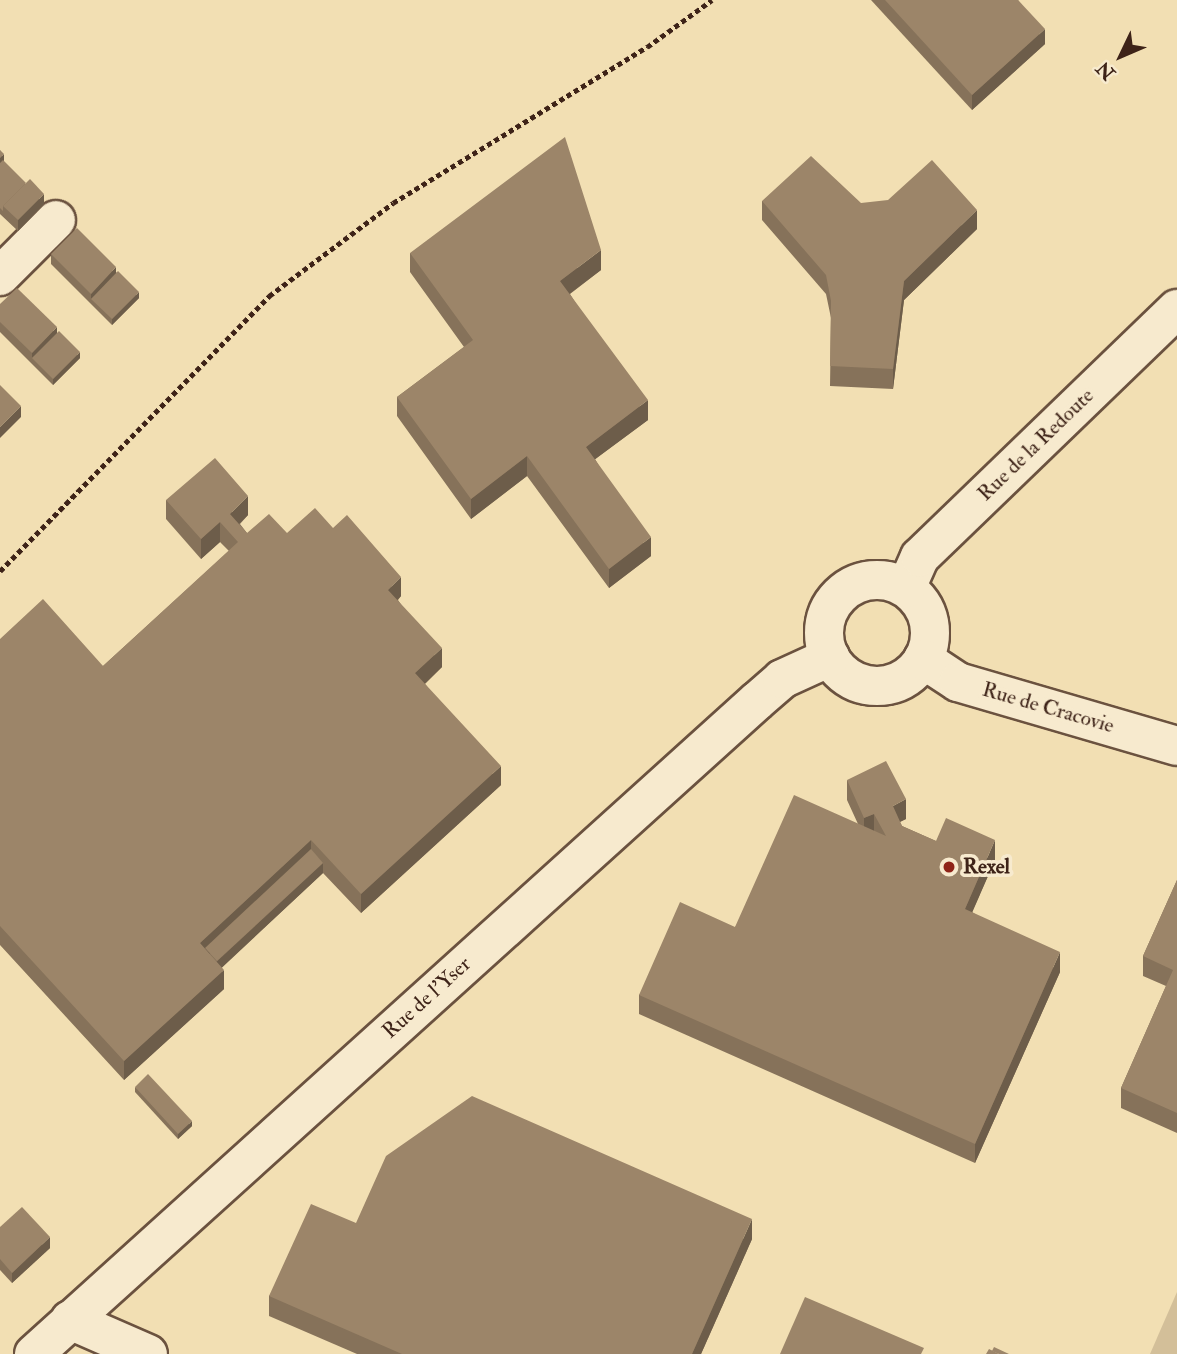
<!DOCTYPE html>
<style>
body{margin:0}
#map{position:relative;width:1177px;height:1354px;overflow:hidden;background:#f2dfb3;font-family:"IM FELL Double Pica",serif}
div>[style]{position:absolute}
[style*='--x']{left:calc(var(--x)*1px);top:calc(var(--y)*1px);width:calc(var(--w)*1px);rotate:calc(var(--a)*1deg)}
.green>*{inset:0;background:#d3bf99}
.path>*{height:4.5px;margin-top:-2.25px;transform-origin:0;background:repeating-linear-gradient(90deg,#3e2318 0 5px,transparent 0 8.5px)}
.roads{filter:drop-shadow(2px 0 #6b523f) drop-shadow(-2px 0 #6b523f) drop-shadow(0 2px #6b523f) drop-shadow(0 -2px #6b523f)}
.minor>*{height:38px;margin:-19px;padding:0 19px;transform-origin:19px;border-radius:19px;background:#f7eace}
.minor>.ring{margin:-19px;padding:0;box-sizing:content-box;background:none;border:38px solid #f7eace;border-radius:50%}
.wall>*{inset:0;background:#86725a}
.shaded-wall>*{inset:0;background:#6d5d4a}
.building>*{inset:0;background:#9c8569}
.dots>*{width:19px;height:19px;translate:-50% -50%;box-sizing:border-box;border:4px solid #f7eace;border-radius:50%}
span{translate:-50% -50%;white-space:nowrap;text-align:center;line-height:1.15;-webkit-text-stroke:7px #f7eace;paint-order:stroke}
.street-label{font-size:21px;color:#3e2318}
.poi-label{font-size:21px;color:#3e2318;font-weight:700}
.left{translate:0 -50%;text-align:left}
.north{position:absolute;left:1086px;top:21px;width:70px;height:70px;-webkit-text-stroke:5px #f7eace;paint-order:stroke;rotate:226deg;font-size:19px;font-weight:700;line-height:28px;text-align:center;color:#3e2318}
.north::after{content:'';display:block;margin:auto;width:24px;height:32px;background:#3e2318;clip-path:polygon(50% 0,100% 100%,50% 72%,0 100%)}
</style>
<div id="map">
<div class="green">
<i style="clip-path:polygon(1177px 1292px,1177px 1354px,1150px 1354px)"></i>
</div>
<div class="path">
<i style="--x:0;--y:571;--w:385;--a:-45.6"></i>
<i style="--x:269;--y:296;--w:155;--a:-36.9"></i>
<i style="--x:393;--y:203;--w:298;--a:-31.6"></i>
<i style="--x:647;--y:47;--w:80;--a:-35.9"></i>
</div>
<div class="roads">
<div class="minor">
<i style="--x:0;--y:276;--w:79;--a:-45"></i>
<i class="ring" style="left:824px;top:580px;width:68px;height:68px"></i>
<i style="--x:906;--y:588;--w:34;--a:-66"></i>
<i style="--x:920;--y:557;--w:357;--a:-44"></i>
<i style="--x:923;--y:659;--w:42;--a:33.3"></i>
<i style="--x:958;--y:682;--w:228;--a:16.3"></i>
<i style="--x:70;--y:1320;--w:85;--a:23.6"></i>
<i style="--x:34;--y:1354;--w:974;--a:-42.09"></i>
<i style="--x:757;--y:701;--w:33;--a:-41"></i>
<i style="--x:782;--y:679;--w:53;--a:-24.6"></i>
</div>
</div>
<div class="wall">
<i style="clip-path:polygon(871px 0,1018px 0,1045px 44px,972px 110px)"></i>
<i style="clip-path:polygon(0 150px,4px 162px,44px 204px,18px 231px,0 214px)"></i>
<i style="clip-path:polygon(762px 201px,861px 203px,977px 229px,904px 300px,893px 389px,830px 386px,831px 318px,826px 294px,762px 220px)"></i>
<i style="clip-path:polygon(410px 253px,601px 270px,570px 294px,648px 420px,595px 459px,651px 556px,609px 588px,527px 476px,471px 519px,397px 416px,397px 397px,464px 347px,410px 272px)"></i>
<i style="clip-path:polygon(51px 254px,116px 272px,139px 298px,112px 325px,51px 264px)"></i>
<i style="clip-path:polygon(0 304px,57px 333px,80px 358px,53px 385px,0 332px)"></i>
<i style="clip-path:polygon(166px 500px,248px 515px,240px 524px,247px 533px,287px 533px,333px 528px,401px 596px,398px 600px,442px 667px,425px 684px,501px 785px,361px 913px,323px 873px,222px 967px,224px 989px,124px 1080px,0 945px,0 639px,103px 666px,229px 551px,220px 542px,201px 559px,166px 519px)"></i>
<i style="clip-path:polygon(847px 780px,906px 819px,900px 822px,902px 826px,936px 841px,995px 860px,972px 912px,1060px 972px,975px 1163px,639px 1014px,639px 995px,735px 927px,858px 824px,847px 800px)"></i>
<i style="clip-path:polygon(1177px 880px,1177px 1133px,1121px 1108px,1121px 1088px,1166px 986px,1143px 976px,1143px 956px)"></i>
<i style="clip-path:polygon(135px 1087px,192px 1126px,178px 1139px,135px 1092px)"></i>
<i style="clip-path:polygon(356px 1223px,752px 1239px,701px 1354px,357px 1354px,269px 1316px,269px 1296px)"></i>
<i style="clip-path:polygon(0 1227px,50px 1248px,12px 1283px,0 1270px)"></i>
</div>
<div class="shaded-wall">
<i style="clip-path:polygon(1045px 29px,1045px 44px,972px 110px,972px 95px)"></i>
<i style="clip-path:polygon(4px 154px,4px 164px,0 168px,0 158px)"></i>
<i style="clip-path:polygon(44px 194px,44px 204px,18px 231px,18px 220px)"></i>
<i style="clip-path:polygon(977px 210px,977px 229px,904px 300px,893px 389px,893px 369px,904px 281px)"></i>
<i style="clip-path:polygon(601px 250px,601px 270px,560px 301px,560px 281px)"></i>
<i style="clip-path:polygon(116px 267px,116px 278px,91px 299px,91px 304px,91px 294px)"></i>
<i style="clip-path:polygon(139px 292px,139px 298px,112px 325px,112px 319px)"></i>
<i style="clip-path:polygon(57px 327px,57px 338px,32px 358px,32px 353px)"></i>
<i style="clip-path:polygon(80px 352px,80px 358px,53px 385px,53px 379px)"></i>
<i style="clip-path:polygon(648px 400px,648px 420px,586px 466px,586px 447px)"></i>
<i style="clip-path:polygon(21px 406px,21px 417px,0 438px,0 427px)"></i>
<i style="clip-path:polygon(527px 456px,527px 476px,471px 519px,471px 499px)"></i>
<i style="clip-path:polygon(248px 496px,248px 515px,230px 533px,230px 514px)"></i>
<i style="clip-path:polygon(220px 522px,220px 542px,201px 559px,201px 539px)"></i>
<i style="clip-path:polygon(651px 537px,651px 556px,609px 588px,609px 569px)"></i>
<i style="clip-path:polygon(401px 577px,401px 596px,388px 610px,388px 590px)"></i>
<i style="clip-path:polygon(442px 648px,442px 667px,415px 693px,415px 673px)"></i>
<i style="clip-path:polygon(501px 766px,501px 785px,361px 913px,361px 894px)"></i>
<i style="clip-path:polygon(906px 799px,906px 819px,893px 825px,893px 806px)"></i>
<i style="clip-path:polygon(874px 814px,874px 833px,864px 837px,864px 818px)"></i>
<i style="clip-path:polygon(311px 840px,311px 859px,205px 958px,200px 943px)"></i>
<i style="clip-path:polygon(995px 840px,995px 860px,965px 929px,965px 909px)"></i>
<i style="clip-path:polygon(323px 863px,323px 873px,213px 976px,213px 965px)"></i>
<i style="clip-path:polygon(1060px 952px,1060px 972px,975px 1163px,975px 1144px)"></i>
<i style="clip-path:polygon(224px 970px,224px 989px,124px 1080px,124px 1061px)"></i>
<i style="clip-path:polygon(192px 1121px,192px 1126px,178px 1139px,178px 1134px)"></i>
<i style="clip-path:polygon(752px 1219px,752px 1239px,701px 1354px,692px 1354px)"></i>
<i style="clip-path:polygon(50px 1237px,50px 1248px,12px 1283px,12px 1273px)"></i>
</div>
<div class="building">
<i style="clip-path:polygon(885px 0,1018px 0,1045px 29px,972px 95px)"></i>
<i style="clip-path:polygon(565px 137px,601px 250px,560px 281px,648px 400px,586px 447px,651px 537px,609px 569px,527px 456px,471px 499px,397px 397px,473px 340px,410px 253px)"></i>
<i style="clip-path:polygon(0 150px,4px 154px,0 158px)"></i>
<i style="clip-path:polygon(811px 156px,861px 203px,888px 200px,932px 160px,977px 210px,904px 281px,893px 369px,830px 366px,831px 301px,826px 275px,762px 201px)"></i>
<i style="clip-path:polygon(3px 160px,26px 183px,3px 206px,3px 211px,0 208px,0 163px)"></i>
<i style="clip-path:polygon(30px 179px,44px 194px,18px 220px,3px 206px)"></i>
<i style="clip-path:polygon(77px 228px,116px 267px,91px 294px,51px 254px)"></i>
<i style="clip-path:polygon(118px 271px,139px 292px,112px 319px,91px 299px)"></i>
<i style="clip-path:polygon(17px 288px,57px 327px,32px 353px,0 322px,0 304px)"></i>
<i style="clip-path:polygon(59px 331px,80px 352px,53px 379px,32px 358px)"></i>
<i style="clip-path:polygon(0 385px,21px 406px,0 427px)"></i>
<i style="clip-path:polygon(215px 458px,248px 496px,230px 514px,247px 533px,269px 514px,287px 533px,315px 508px,333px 528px,347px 515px,401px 577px,388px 590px,442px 648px,415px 673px,501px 766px,361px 894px,311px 840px,200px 943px,224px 970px,124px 1061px,0 926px,0 639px,43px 599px,103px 666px,238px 542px,220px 522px,201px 539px,166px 500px)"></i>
<i style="clip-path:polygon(886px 761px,906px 799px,893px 806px,902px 826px,936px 841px,946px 818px,995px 840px,965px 909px,1060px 952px,975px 1144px,639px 995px,680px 902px,735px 927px,794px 795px,886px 836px,874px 814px,864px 818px,847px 780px)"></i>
<i style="clip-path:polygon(311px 849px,323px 863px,217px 961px,205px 948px)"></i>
<i style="clip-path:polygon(1177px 880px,1177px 1113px,1121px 1088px,1173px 970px,1143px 956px)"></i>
<i style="clip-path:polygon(148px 1074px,192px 1121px,178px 1134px,135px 1087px)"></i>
<i style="clip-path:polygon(472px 1096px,752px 1219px,692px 1354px,402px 1354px,269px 1296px,311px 1204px,356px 1223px,386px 1156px)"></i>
<i style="clip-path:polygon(22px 1207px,50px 1237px,12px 1273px,0 1259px,0 1227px)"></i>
<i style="clip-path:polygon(805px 1297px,924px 1348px,921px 1354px,780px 1354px)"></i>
<i style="clip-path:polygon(994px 1347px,1009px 1354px,999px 1354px,992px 1351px)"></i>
<i style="clip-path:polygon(989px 1349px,999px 1354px,986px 1354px)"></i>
</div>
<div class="dots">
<i style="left:949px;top:867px;background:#8f2418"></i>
</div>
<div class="street-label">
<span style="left:1036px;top:445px;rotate:-44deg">Rue de la Redoute</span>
<span style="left:1048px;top:708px;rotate:16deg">Rue de Cracovie</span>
<span style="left:427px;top:998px;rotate:-42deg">Rue de l'Yser</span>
</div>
<div class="poi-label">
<span class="left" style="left:963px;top:867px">Rexel</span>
</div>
<div class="north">N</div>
</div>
